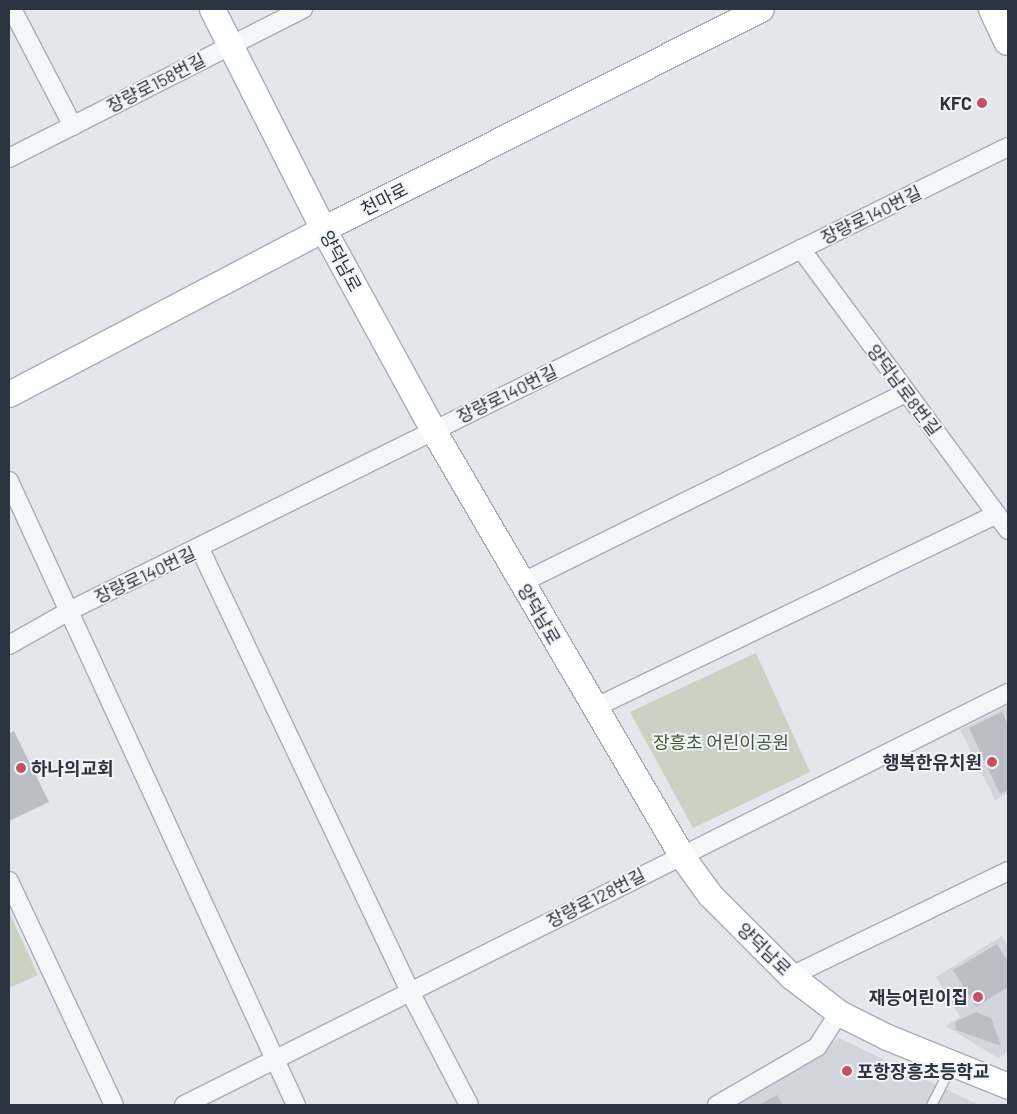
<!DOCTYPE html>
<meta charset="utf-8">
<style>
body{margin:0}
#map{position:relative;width:1017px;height:1114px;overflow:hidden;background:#e3e6ea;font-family:Barlow,"Noto Sans KR",sans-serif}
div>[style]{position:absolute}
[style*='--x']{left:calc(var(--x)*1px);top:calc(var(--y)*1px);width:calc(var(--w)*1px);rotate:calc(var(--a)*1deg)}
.built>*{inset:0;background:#d1d5dc}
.green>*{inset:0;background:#c9d3c4}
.building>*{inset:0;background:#babfc6}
.roads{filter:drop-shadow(1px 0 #a8adb4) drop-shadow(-1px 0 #a8adb4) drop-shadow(0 1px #a8adb4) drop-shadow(0 -1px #a8adb4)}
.lane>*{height:9px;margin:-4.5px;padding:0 4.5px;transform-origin:4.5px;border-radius:4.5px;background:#f5f6f8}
.street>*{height:18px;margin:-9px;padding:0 9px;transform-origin:9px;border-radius:9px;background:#f5f6f8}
.secondary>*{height:25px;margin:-12.5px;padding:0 12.5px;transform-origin:12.5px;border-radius:12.5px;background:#fff}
.primary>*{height:28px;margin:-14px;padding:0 14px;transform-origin:14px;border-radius:14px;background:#fff}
.dots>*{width:14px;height:14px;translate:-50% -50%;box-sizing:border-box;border:2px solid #f2f5f7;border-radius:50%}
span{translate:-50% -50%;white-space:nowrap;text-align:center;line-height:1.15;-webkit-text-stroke:4px #f2f5f7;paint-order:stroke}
.street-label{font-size:18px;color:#2c3441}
.poi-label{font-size:18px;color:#2c3441;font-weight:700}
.right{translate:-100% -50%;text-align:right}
.left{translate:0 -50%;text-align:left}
.park-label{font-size:18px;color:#425c3a}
.frame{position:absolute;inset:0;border:10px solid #2c3441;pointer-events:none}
</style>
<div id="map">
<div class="built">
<i style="clip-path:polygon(1008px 706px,1008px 793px,995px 800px,960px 730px)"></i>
<i style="clip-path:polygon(1002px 936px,1008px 947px,1008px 1051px,998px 1058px,946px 1026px,960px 1017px,936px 977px)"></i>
<i style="clip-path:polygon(839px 1038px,979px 1105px,730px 1105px)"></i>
</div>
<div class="green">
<i style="clip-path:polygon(756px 653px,810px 772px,693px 828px,630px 712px)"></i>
<i style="clip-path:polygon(9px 912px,38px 975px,9px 988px)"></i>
</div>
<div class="building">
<i style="clip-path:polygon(1002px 712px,1008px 724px,1008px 790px,1000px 794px,969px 728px)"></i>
<i style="clip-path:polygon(14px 731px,49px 802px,9px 821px,9px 734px)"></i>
<i style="clip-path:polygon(997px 944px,1008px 962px,1008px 987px,976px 1007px,953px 970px)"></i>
<i style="clip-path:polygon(976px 1012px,991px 1018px,1001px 1046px,956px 1030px,955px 1022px)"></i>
<i style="clip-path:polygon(777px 1095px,783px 1105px,759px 1105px)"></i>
</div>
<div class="roads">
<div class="lane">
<i style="--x:931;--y:1105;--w:46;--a:-62.9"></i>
</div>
<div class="street">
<i style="--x:12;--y:9;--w:132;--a:62.5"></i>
<i style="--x:9;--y:158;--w:330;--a:-26.9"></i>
<i style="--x:801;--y:249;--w:349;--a:53.6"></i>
<i style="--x:9;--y:481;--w:687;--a:65.3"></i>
<i style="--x:200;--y:549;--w:490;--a:64.6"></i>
<i style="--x:410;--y:992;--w:127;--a:62.4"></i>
<i style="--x:521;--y:583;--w:429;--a:-26.3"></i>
<i style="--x:9;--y:645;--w:69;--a:-29.5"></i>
<i style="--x:69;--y:611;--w:1047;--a:-26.3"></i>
<i style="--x:594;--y:708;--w:447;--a:-25.7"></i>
<i style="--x:9;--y:881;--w:247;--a:64.9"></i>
<i style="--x:791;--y:976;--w:241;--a:-25.8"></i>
<i style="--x:184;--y:1105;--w:921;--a:-26.57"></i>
<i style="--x:717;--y:1105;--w:116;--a:-30.1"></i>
<i style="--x:817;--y:1047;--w:40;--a:-57.1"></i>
</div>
<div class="secondary">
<i style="--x:212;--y:9;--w:246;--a:63.2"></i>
<i style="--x:323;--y:229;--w:229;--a:61.3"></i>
<i style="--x:433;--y:430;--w:492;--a:59.7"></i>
<i style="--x:681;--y:855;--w:49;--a:54.1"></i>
<i style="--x:710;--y:895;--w:115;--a:45"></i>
<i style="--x:791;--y:976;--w:61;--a:37.6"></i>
<i style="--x:839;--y:1013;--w:54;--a:26.6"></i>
<i style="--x:887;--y:1037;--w:131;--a:22"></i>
<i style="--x:9;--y:394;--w:355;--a:-27.7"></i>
<i style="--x:323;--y:229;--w:490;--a:-26.7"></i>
</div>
<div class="primary">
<i style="--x:993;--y:9;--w:35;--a:65"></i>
</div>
</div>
<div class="dots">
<i style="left:982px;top:103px;background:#c65167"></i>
<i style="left:992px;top:762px;background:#c65167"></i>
<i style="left:21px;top:768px;background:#c65167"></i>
<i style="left:978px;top:997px;background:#c65167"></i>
<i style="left:847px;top:1071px;background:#c65167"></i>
</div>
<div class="street-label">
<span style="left:156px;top:83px;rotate:-27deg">장량로158번길</span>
<span style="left:384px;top:199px;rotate:-27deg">천마로</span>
<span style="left:871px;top:215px;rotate:-26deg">장량로140번길</span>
<span style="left:341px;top:261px;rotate:62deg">양덕남로</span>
<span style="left:904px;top:390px;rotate:53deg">양덕남로8번길</span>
<span style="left:507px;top:394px;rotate:-26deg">장량로140번길</span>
<span style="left:145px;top:575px;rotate:-25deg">장량로140번길</span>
<span style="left:539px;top:614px;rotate:60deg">양덕남로</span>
<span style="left:596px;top:898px;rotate:-27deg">장량로128번길</span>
<span style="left:764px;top:949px;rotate:44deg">양덕남로</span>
</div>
<div class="poi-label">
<span class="right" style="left:972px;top:103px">KFC</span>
<span class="right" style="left:982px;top:762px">행복한유치원</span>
<span class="left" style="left:31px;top:768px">하나의교회</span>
<span class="right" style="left:968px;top:997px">재능어린이집</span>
<span class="left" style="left:857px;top:1071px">포항장흥초등학교</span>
</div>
<div class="park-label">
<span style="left:721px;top:742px">장흥초 어린이공원</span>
</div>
<div class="frame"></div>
</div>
